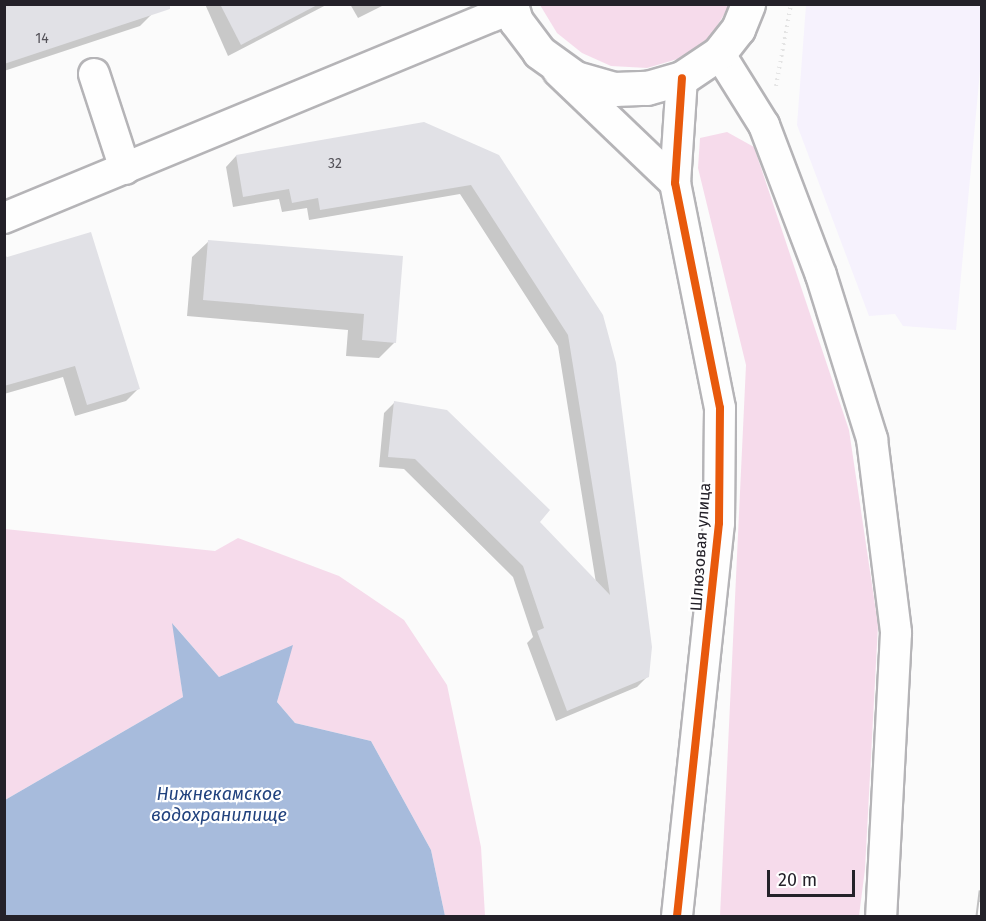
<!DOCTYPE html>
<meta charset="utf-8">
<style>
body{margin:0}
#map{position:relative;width:986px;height:921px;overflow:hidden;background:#fbfbfb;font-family:"Fira Sans",sans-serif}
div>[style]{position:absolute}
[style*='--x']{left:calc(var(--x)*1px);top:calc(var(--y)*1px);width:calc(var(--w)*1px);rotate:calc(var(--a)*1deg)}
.built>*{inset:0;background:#f6f2fd}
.green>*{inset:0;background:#f6dbeb}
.water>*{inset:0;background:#a7bbdc}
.shadow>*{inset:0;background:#0003}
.building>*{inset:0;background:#e1e1e6}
.path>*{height:4px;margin-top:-2px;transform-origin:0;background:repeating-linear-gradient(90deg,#e4e4e4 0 1.5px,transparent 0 6px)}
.roads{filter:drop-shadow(2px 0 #b5b4b7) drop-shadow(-2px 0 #b5b4b7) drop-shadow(0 2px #b5b4b7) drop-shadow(0 -2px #b5b4b7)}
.minor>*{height:30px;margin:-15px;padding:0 15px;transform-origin:15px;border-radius:15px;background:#fefefe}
.major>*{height:33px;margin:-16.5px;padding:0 16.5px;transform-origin:16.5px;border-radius:16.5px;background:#fefefe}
.rail>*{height:7px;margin-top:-3.5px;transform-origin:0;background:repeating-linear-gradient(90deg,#fff 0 14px,#c0c0c1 0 28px);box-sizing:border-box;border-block:2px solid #c0c0c1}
.cycleway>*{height:8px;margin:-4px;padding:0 4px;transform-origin:4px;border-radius:4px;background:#e8590c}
span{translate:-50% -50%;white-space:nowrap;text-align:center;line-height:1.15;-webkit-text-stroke:4.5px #fff;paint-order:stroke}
.number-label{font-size:14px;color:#535158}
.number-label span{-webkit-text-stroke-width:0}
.street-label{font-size:16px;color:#242129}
.water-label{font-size:18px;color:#21427e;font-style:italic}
.frame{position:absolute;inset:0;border:6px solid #242129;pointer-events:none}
.scale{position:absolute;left:767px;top:870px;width:88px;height:27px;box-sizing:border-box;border:3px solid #242129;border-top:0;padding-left:8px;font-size:18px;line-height:21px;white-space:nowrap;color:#242129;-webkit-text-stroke:4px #fff;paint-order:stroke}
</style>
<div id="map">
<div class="built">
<i style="clip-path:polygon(806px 5px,981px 5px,981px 60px,956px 330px,903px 326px,895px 314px,869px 316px,797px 125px)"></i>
</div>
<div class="green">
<i style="clip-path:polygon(540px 5px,730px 5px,710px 37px,681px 58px,647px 68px,611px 66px,582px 53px,557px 33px)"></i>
<i style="clip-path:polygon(727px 132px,754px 147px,849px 430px,878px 625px,865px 869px,859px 916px,720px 916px,746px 365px,698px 168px,700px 138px)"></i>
<i style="clip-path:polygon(5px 529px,215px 551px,238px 538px,339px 576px,404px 620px,447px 685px,481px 847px,485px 916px,445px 916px,431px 850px,371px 741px,295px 723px,277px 702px,292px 646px,219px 677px,173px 624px,183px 697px,5px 800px)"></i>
</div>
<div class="water">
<i style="clip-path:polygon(172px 623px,219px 677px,293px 645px,277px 702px,295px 723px,371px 741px,431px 850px,445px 916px,5px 916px,5px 800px,183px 697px)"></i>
</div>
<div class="shadow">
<i style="clip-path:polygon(4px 4px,152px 14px,140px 26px,4px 71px)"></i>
<i style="clip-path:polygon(205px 4px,328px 4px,228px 56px)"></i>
<i style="clip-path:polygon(350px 4px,386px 4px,358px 18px)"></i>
<i style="clip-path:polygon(424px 123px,601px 315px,648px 676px,637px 687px,556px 721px,527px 643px,533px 637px,513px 577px,404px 469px,379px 467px,384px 413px,395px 402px,538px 522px,596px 583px,558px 346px,460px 194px,309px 220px,307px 208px,282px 212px,279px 199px,233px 207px,226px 167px,236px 156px)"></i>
<i style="clip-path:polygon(209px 241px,402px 257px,395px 342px,379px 358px,346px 356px,348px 330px,187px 316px,192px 257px)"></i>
<i style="clip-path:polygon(4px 249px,7px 259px,138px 389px,126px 401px,75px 416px,63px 377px,4px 394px)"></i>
</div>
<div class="building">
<i style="clip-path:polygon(4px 4px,170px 4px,170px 9px,4px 64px)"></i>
<i style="clip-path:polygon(220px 4px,319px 4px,241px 45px)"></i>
<i style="clip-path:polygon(424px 122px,499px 155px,603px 315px,616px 363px,652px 647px,649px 677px,567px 711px,537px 631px,544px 628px,523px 566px,415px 459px,388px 457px,394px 401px,447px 410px,550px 510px,540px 522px,610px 595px,568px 335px,471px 185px,320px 210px,318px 198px,292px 203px,289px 189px,243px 197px,236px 155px)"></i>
<i style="clip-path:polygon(91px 232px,140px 389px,87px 405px,75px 366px,4px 386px,4px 258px)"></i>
<i style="clip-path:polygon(208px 240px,403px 256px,396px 343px,362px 340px,364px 314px,203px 300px)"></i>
</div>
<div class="path">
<i style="--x:776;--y:86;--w:83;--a:-79.6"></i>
</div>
<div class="roads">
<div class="minor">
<i style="--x:719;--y:53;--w:85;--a:58"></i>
<i style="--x:764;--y:125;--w:160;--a:69.2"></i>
<i style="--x:821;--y:275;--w:172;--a:72.7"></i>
<i style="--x:872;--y:439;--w:195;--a:82.9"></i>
<i style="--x:896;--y:633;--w:283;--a:93"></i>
<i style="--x:558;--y:71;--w:162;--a:43.7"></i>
<i style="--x:94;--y:74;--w:100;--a:71.9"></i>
<i style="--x:4;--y:218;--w:550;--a:-22.46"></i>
<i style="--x:677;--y:916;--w:395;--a:-83.9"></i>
<i style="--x:719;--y:523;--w:115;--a:-89.5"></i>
<i style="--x:720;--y:408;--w:229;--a:-101.3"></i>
<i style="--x:675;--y:183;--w:105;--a:-86.2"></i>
</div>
<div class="major">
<i style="--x:511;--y:4;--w:18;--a:74"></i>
<i style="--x:516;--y:21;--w:39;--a:53"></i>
<i style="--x:539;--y:52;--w:44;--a:35.8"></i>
<i style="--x:575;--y:78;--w:41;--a:15.8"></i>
<i style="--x:614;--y:89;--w:33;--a:-2"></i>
<i style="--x:647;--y:88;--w:36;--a:-16"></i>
<i style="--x:682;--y:78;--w:45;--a:-34"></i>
<i style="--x:719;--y:53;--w:31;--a:-52"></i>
<i style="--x:738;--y:29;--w:27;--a:-68"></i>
</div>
</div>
<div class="rail">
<i style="--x:979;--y:916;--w:26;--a:-83"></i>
</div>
<div class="cycleway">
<i style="--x:677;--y:916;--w:395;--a:-83.9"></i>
<i style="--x:719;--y:523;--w:115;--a:-89.5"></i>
<i style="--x:720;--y:408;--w:229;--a:-101.3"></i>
<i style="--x:675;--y:183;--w:105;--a:-86.2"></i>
</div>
<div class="number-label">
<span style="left:42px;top:39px">14</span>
<span style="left:335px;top:164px">32</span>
</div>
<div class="street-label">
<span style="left:701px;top:547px;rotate:-86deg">Шлюзовая улица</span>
</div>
<div class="water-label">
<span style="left:219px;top:805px">Нижнекамское<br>водохранилище</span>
</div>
<div class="frame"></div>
<div class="scale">20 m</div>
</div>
